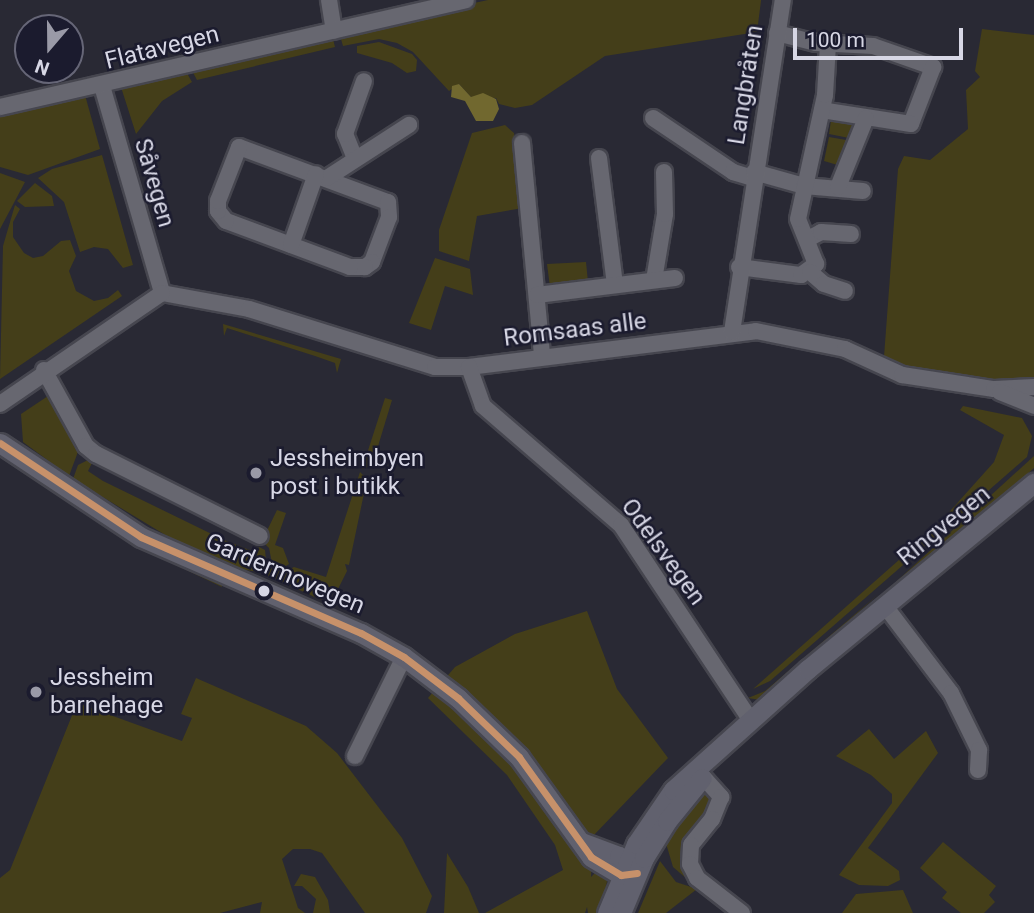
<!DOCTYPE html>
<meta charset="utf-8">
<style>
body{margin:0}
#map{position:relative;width:1034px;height:913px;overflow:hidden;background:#292934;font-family:Roboto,sans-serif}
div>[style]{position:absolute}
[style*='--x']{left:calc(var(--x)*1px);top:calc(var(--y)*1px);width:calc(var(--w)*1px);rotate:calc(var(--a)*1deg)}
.green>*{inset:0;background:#443e19}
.water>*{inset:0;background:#71682f}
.roads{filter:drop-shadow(2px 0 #46464f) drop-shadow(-2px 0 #46464f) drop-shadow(0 2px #46464f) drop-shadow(0 -2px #46464f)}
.minor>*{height:16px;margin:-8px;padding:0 8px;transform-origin:8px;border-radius:8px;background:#676770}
.major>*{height:19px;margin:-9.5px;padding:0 9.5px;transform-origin:9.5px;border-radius:9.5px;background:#61616e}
.bus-1>*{height:7px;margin:-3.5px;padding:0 3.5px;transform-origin:3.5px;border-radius:3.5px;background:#c7916a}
.dots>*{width:19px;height:19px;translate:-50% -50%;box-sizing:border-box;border:4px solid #1b1b2e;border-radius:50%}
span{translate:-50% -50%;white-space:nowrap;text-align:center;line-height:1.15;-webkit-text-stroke:5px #1b1b2e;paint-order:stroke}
.street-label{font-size:24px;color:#d7d7e5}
.poi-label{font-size:24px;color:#d7d7e5}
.left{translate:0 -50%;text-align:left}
.north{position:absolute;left:14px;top:14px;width:70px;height:70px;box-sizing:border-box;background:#1b1b2e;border:2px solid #667;border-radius:50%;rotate:200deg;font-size:19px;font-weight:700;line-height:28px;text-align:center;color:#d7d7e5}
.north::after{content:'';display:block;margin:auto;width:24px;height:32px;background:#9a9aa7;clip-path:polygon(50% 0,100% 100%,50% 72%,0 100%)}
.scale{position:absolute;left:793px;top:28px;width:170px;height:32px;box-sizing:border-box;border:4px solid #d7d7e5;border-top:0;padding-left:9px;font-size:21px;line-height:24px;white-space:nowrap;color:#d7d7e5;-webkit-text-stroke:5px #1b1b2e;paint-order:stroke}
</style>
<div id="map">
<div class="green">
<i style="clip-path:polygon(488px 0,761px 0,761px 1px,757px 32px,605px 56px,532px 105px,515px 108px,499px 104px,496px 98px,471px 97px,459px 84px,449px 91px,413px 52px,397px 43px,379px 39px,343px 46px,339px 32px)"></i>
<i style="clip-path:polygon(982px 29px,1034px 35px,1034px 383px,883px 370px,898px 169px,904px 156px,930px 160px,968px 129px,966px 90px,980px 77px,975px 71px)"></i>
<i style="clip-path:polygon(332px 35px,335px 47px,197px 80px,190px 67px)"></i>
<i style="clip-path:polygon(379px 42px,412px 54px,417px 60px,416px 71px,407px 73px,392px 63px,357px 53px,357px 46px)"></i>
<i style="clip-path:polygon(184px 68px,192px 82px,162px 101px,136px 134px,120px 84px)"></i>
<i style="clip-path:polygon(85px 95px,100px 149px,28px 175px,0 167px,0 110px)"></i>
<i style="clip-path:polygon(825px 118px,856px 118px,854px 139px,829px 134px,831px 120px)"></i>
<i style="clip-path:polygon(505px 125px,514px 133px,523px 208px,477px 216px,469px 261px,439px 251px,439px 230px,472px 133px)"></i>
<i style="clip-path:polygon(829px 137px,852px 141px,841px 166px,824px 161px)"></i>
<i style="clip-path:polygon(102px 155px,133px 265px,123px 268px,108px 249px,94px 247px,80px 252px,64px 202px,38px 178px,52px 169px)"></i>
<i style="clip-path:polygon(0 173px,25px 182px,0 229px)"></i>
<i style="clip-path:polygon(35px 183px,52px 196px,54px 206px,25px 207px,17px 201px)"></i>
<i style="clip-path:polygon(15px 205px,20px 209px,13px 222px,13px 237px,24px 253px,33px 258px,43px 256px,61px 241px,70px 240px,76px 256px,69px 271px,76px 291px,94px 301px,108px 298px,118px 290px,122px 296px,0 379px,3px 246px)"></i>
<i style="clip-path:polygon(435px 258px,470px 269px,473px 295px,445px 286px,431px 330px,409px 323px)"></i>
<i style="clip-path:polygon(586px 262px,588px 282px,550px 287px,547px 264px)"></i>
<i style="clip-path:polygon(223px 324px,341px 359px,337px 373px,335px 363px,315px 356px,227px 328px,224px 336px)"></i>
<i style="clip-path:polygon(51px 394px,79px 449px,69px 476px,23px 442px,21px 414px)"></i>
<i style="clip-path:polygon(385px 398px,392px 400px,372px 466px,362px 469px)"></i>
<i style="clip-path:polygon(963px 406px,1022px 418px,1032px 436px,1027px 457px,770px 681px,753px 689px,934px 529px,994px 462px,1004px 435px,960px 410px)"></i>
<i style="clip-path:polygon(1034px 456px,1034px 468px,984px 514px,890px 593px,886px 591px)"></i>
<i style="clip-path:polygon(88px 460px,93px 461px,88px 471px,103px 481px,224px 540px,257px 553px,259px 547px,265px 550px,266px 560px,259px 572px,239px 569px,172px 539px,73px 479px,78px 465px)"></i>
<i style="clip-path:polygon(360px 472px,367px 479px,349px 565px,345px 564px,347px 571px,336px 593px,327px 590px,321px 600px,265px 574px,269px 568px,284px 572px,294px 567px,326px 577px)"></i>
<i style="clip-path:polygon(277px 510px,286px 513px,275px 545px,283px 548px,289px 564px,284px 567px,272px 563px,269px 548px,262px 541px)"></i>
<i style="clip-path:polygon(103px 521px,221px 581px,222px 587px,128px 542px)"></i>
<i style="clip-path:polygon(880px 593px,760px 700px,748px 698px,765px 691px)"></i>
<i style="clip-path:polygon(587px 611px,617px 689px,668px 758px,593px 836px,591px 877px,599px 869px,607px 881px,602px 913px,588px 913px,587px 907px,585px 913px,485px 913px,563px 870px,555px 845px,507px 775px,428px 698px,433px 692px,403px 671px,437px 688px,455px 667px,515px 634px)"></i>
<i style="clip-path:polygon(196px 678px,306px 726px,337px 753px,402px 838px,432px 896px,426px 913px,365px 913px,322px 853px,310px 849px,293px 849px,282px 859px,298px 908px,305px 913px,260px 913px,262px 902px,220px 913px,0 913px,0 878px,10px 870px,77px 703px,182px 741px,192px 718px,181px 714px)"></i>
<i style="clip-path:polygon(869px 729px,894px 759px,926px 731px,938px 753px,868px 848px,899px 871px,900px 880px,888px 886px,859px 885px,839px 875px,892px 803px,892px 794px,871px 775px,836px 756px)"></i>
<i style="clip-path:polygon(704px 787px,714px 793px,712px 809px,686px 840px,687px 879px,673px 867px,665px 840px)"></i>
<i style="clip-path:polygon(943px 842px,996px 886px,989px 895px,995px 902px,984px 913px,961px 913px,942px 898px,947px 892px,920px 868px)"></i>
<i style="clip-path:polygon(447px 853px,468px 887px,479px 913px,444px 913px)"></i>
<i style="clip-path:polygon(660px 861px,676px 882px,697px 889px,666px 913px,638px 913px)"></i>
<i style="clip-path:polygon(301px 874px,315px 877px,328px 900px,330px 913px,313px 913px,316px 899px,302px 886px,294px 886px)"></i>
<i style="clip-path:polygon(903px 890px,913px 913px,842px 913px,856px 894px)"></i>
</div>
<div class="water">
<i style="clip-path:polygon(459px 84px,471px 97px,483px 93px,496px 99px,499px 109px,493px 121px,476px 121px,465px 101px,451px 97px,452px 86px)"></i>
</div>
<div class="roads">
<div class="minor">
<i style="--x:329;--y:0;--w:31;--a:81"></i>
<i style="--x:777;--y:33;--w:40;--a:14.4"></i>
<i style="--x:816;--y:43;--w:57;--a:3"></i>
<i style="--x:873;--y:46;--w:64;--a:19.3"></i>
<i style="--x:933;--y:67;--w:61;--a:111.1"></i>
<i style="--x:911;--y:124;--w:90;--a:-171.1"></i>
<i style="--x:102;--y:86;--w:216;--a:73.8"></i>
<i style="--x:0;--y:107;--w:478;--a:-12.9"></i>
<i style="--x:653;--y:118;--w:97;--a:34"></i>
<i style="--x:733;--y:172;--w:21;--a:17"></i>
<i style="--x:522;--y:143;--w:214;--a:84.6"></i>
<i style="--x:239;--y:147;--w:159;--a:20.3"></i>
<i style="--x:388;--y:202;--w:15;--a:86"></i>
<i style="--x:389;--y:217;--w:48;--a:110.7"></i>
<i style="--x:372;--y:262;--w:9;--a:144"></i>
<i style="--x:365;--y:267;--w:15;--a:180"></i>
<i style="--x:350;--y:267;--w:132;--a:-159.6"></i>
<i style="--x:226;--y:221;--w:13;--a:-129"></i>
<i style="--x:218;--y:211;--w:10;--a:-90"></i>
<i style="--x:218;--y:201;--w:58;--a:-68.7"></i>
<i style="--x:354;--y:156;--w:24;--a:-112"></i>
<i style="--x:345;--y:134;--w:56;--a:-70.3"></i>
<i style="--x:599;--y:158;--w:128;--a:82.8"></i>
<i style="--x:754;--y:172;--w:52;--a:15.6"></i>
<i style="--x:804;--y:186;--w:59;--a:4.8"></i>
<i style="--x:327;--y:178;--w:98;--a:-32.9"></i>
<i style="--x:838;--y:187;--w:74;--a:-67.9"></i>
<i style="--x:808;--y:239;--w:15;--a:-28"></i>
<i style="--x:821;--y:232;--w:30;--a:4"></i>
<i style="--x:291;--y:245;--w:75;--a:-70.6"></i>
<i style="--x:739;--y:267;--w:63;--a:7.4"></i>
<i style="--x:801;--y:275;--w:19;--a:-36"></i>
<i style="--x:816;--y:264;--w:48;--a:-111.8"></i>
<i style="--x:798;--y:219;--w:127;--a:-77.7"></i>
<i style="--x:825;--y:95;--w:51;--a:-86.6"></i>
<i style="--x:810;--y:272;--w:18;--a:41"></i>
<i style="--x:824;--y:284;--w:22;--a:18"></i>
<i style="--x:654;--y:280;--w:67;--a:-80.5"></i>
<i style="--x:665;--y:214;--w:42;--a:-91.4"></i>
<i style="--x:162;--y:293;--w:88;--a:10.4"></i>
<i style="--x:249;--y:309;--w:195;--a:17.3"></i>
<i style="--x:435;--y:367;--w:34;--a:0"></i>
<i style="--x:469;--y:367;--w:289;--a:-7.1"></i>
<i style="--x:756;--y:331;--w:91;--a:11.4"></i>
<i style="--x:845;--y:349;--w:63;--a:24.5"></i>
<i style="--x:902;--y:375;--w:93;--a:8.7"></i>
<i style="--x:994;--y:389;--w:40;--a:-2.9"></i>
<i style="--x:537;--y:295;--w:139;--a:-7"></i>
<i style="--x:732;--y:332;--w:336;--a:-81.3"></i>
<i style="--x:469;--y:367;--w:41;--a:70.3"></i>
<i style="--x:483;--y:406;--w:182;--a:40.8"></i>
<i style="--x:621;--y:525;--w:233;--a:56.4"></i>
<i style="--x:44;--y:370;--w:87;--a:61.1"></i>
<i style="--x:86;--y:446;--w:13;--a:39"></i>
<i style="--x:96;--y:454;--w:183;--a:26.6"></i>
<i style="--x:1000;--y:392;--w:37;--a:22"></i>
<i style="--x:0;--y:404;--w:196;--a:-34.4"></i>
<i style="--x:885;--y:606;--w:109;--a:52.8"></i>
<i style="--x:951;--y:693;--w:64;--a:63.8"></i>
<i style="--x:979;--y:750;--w:20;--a:93"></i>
<i style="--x:355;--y:756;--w:110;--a:-63.7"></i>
<i style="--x:696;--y:769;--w:38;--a:48"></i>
<i style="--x:721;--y:797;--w:24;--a:112"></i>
<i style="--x:712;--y:819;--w:33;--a:129"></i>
<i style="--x:691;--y:845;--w:19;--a:93"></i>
<i style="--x:690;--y:864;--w:16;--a:63"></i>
<i style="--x:697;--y:878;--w:57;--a:37.9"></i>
</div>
<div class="major">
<i style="--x:0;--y:443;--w:169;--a:33.7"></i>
<i style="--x:141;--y:537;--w:240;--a:23.6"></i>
<i style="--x:361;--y:633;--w:49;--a:29.2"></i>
<i style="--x:404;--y:657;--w:68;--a:37.2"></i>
<i style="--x:458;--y:698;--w:85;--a:44"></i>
<i style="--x:519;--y:757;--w:123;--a:54.2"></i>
<i style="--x:591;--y:857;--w:35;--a:31"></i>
<i style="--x:621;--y:875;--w:16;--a:-7"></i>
<i style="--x:581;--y:842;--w:40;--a:20.2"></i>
<i style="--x:619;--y:856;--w:21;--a:41"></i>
<i style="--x:607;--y:913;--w:75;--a:-67.2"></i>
<i style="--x:636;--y:844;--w:65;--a:-55.6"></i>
<i style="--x:673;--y:790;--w:181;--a:-41.9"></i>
<i style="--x:808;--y:669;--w:293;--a:-39.5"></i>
<i style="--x:621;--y:913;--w:60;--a:-67.3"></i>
<i style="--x:644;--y:858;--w:44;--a:-58.1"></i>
<i style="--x:667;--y:821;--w:55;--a:-50.9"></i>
</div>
</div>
<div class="bus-1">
<i style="--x:0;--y:443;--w:169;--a:33.7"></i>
<i style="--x:141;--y:537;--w:240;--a:23.6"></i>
<i style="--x:361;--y:633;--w:49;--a:29.2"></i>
<i style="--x:404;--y:657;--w:68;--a:37.2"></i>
<i style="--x:458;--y:698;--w:85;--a:44"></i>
<i style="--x:519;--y:757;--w:123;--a:54.2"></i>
<i style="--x:591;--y:857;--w:35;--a:31"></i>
<i style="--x:621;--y:875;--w:16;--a:-7"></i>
</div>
<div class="dots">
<i style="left:256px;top:473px;background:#9a9aa7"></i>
<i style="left:264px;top:591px;background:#d7d7e5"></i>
<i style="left:36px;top:692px;background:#9a9aa7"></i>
</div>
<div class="street-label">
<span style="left:162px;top:48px;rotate:-14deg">Flatavegen</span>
<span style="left:746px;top:85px;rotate:-81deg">Langbråten</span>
<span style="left:154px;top:183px;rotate:74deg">Såvegen</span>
<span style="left:575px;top:330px;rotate:-7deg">Romsaas alle</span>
<span style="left:944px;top:526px;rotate:-39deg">Ringvegen</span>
<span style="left:663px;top:552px;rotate:54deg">Odelsvegen</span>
<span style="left:285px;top:574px;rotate:23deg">Gardermovegen</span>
</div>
<div class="poi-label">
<span class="left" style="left:270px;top:473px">Jessheimbyen<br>post i butikk</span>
<span class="left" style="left:50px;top:692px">Jessheim<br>barnehage</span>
</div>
<div class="north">N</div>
<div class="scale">100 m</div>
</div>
